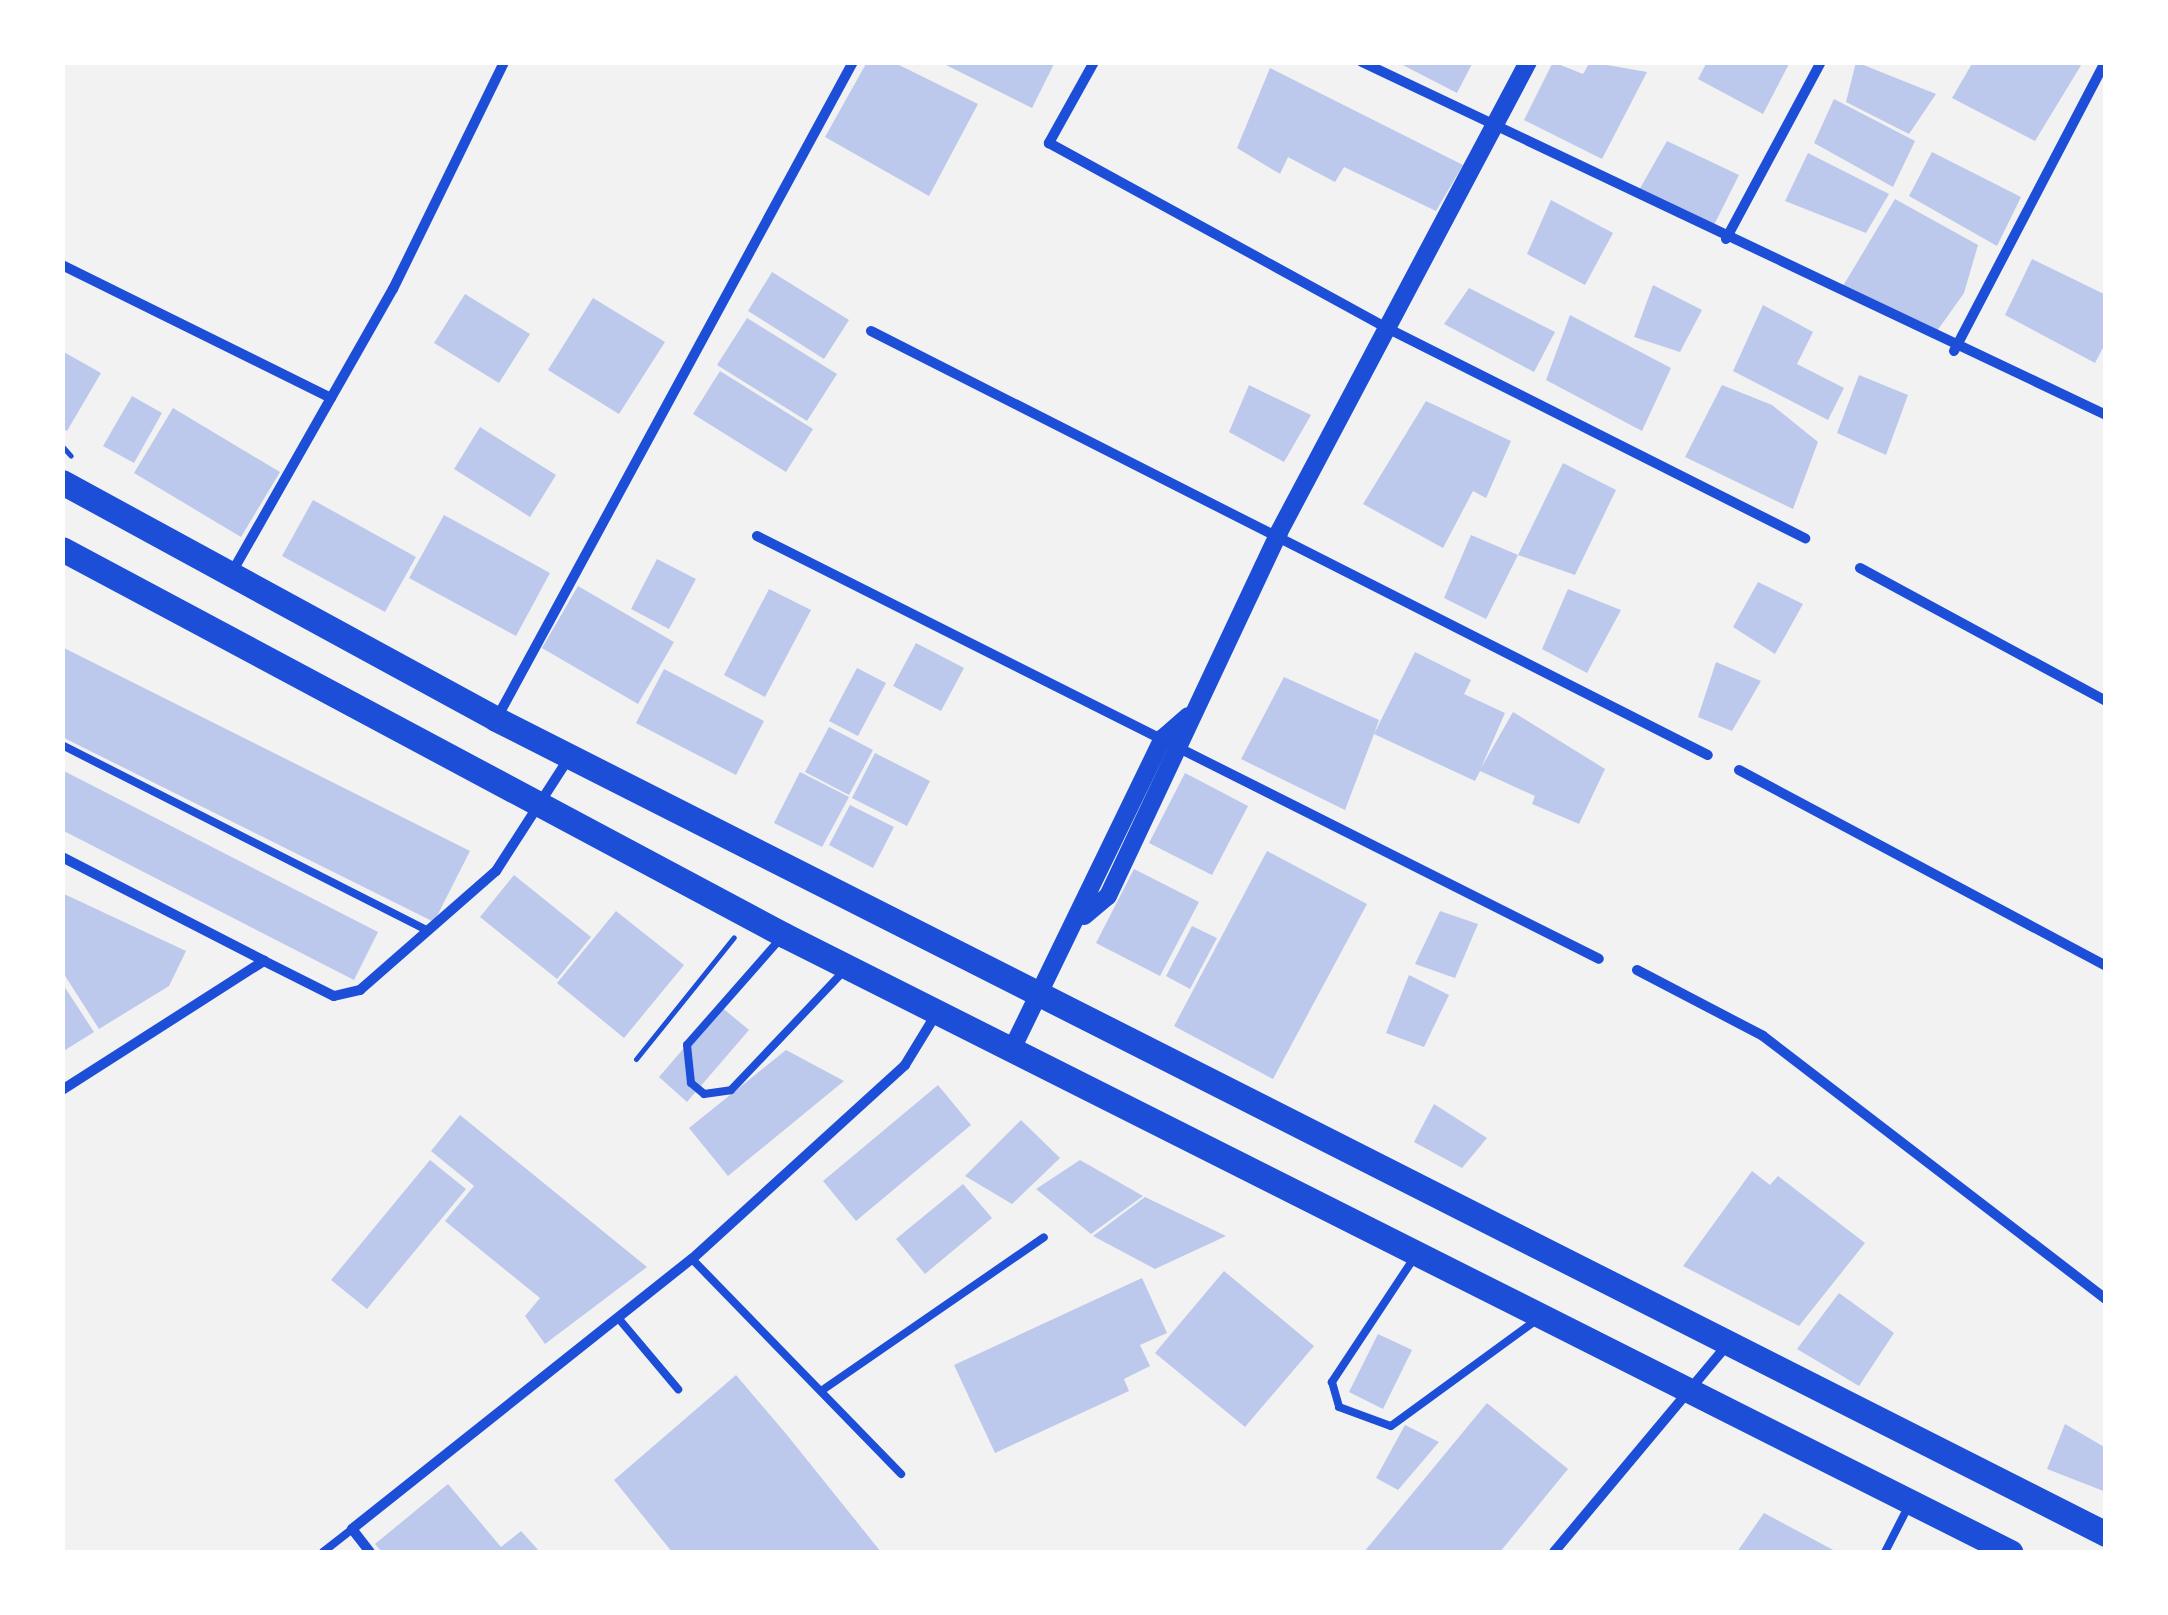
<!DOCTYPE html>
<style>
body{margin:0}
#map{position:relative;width:2168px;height:1615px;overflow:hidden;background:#f2f2f2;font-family:"DejaVu Sans",sans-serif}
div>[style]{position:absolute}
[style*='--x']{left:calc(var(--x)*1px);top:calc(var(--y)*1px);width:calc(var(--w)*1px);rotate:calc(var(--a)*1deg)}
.building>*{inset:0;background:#bdc9ec}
.path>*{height:5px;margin:-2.5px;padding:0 2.5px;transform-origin:2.5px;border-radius:2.5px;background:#1d4ed8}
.service>*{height:8px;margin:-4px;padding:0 4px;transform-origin:4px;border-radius:4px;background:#1d4ed8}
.minor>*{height:10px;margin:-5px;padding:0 5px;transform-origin:5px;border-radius:5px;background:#1d4ed8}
.tertiary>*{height:18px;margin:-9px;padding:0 9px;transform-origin:9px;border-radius:9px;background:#1d4ed8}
.primary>*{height:25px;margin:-12.5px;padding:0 12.5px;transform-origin:12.5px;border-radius:12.5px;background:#1d4ed8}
span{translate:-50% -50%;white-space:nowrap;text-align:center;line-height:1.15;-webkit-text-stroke:10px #fff;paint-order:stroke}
.frame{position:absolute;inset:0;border:65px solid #fff;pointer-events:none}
</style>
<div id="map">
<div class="building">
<i style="clip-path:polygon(867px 62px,893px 62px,978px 104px,929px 196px,825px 137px)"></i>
<i style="clip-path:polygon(940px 62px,1055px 62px,1032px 108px)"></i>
<i style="clip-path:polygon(1397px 62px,1473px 62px,1457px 93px)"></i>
<i style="clip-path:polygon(1553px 62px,1583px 74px,1590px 62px,1647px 72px,1602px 159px,1524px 120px)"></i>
<i style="clip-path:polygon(1707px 62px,1790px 62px,1763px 114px,1698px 79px)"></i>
<i style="clip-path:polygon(1856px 62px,1936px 94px,1909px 134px,1846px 102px)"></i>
<i style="clip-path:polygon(1973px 62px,2083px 62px,2035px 141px,1952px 98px)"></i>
<i style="clip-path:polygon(1270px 68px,1463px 165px,1436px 211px,1344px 167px,1335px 182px,1288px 157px,1280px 174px,1237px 148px)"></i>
<i style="clip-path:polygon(1834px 99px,1915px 141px,1893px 187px,1814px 143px)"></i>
<i style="clip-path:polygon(1667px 141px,1739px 175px,1714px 225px,1639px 190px)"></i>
<i style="clip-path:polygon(1932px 152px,2021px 197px,1997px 246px,1909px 196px)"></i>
<i style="clip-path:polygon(1808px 153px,1889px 194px,1866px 233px,1785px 201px)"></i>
<i style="clip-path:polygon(1895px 199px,1978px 245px,1964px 293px,1932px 338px,1840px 291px)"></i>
<i style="clip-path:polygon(1551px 200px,1613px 233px,1585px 285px,1527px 254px)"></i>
<i style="clip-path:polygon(2032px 259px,2106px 295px,2106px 342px,2095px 363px,2005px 315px)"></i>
<i style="clip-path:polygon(772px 272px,849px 320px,824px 359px,748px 311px)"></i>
<i style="clip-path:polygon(1653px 285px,1702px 310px,1680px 352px,1634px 337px)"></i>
<i style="clip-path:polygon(1469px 288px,1555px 332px,1534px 372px,1444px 324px)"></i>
<i style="clip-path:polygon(465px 294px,530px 334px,499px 383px,434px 343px)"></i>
<i style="clip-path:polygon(593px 298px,665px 342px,619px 414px,548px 370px)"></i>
<i style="clip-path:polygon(1763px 305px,1813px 332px,1797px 364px,1844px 388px,1828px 420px,1733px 371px)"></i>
<i style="clip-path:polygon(1570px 315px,1671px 368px,1642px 431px,1546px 380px)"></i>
<i style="clip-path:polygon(747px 318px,837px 374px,807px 421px,717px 365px)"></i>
<i style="clip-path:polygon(62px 351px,101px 373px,67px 431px,62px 428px)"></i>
<i style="clip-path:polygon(720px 371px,813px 429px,786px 472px,693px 414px)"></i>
<i style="clip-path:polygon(1859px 375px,1908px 395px,1886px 455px,1837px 433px)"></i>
<i style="clip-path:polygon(1249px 385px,1311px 415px,1284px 462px,1229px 432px)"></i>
<i style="clip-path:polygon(1722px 385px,1772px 405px,1818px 442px,1793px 509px,1685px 457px)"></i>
<i style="clip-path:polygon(132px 396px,162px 413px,134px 463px,103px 446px)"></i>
<i style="clip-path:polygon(1426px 401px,1511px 441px,1486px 498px,1473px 491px,1443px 548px,1363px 504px)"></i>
<i style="clip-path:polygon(173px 408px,280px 472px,241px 537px,134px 473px)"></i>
<i style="clip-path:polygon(480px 427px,556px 475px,530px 517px,454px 469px)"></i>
<i style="clip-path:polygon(1563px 463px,1616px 490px,1575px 575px,1518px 555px)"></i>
<i style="clip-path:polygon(313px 500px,416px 557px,385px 612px,282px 556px)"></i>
<i style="clip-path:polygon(444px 515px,550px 573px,516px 636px,409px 578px)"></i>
<i style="clip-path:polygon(1471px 535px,1518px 555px,1486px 619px,1444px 598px)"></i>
<i style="clip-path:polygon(657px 559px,696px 579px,669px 629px,631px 609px)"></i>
<i style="clip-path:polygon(1758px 582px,1803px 604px,1775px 654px,1733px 627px)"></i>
<i style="clip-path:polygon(578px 586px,674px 642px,638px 704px,542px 648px)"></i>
<i style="clip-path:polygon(769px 589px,811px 610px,765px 697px,724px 675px)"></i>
<i style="clip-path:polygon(1568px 589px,1621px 610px,1587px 673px,1542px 649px)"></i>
<i style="clip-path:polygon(916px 643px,964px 668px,941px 711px,893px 686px)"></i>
<i style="clip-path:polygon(62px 647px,470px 851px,434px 922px,62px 737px)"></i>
<i style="clip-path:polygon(1415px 652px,1471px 680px,1464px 694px,1505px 713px,1481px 768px,1513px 712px,1605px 769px,1579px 824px,1532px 804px,1535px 796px,1480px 771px,1475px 781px,1374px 734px,1345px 810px,1241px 759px,1284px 677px,1379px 720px,1374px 734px)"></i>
<i style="clip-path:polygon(1716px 662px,1761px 681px,1732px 731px,1698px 717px)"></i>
<i style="clip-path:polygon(857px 668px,886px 683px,858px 736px,829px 721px)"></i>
<i style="clip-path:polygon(664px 669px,764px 721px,736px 775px,636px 723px)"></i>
<i style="clip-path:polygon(829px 727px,873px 750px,849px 795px,805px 772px)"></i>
<i style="clip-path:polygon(875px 753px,930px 781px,907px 826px,852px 798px)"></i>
<i style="clip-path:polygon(62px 770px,378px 932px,354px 980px,62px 830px)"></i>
<i style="clip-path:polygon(800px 772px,849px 797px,822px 847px,774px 823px)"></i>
<i style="clip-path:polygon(1185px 773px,1248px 806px,1212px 875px,1149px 843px)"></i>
<i style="clip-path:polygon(850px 805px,894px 827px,873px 868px,829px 845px)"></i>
<i style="clip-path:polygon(1267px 851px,1367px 904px,1273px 1079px,1174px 1026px)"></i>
<i style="clip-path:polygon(1134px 869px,1199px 902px,1160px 976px,1096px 943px)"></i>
<i style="clip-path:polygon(514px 875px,591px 937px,557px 979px,480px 917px)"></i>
<i style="clip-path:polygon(62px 893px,186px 951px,169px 986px,99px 1029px,62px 971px)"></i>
<i style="clip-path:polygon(616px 911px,684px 965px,624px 1038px,557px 983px)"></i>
<i style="clip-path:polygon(1440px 911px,1478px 924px,1455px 978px,1415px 964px)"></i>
<i style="clip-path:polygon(1192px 926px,1217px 938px,1190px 989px,1166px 976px)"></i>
<i style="clip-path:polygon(1409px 975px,1449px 995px,1424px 1047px,1386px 1033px)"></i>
<i style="clip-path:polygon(62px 983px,94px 1032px,62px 1052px)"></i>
<i style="clip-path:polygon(720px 1006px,749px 1030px,687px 1102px,659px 1077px)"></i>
<i style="clip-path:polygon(786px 1050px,844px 1081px,728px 1176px,689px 1128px)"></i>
<i style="clip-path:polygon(938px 1085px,971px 1125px,856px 1221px,823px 1181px)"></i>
<i style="clip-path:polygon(1434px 1104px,1487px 1138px,1462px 1168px,1414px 1142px)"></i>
<i style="clip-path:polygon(460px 1115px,647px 1267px,545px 1344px,525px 1316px,540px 1298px,445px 1221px,474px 1186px,431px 1151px)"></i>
<i style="clip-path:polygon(1021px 1120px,1060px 1158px,1012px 1204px,965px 1176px)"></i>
<i style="clip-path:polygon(430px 1160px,466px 1189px,367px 1309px,331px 1280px)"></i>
<i style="clip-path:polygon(1080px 1160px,1143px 1196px,1091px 1234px,1036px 1189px)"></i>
<i style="clip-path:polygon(1752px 1171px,1770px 1185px,1778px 1176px,1865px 1243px,1799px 1326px,1683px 1266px)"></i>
<i style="clip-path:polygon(963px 1184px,992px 1218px,925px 1274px,896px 1239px)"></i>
<i style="clip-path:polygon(1145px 1197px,1226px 1236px,1155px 1269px,1093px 1236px)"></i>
<i style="clip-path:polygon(1224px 1271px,1314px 1346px,1245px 1427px,1155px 1353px)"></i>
<i style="clip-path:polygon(1142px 1278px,1167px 1333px,1140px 1345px,1150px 1366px,1124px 1379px,1129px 1391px,995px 1453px,954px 1365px)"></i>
<i style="clip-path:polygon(1839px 1293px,1894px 1333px,1859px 1386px,1797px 1349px)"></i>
<i style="clip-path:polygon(1378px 1334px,1412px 1350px,1383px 1409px,1349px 1392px)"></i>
<i style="clip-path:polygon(736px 1375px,787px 1435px,881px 1552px,672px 1552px,614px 1480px)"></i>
<i style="clip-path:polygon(1487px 1403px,1568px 1469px,1500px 1552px,1364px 1552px)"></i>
<i style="clip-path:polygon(2065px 1424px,2106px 1448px,2106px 1492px,2047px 1469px)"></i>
<i style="clip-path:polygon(1405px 1425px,1439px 1442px,1398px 1490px,1376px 1478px)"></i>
<i style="clip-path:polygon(448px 1484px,501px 1547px,521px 1531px,540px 1552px,382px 1552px,375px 1544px)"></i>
<i style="clip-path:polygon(1764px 1513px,1837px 1552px,1737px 1552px)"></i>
</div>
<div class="path">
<i style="--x:62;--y:446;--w:13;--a:48"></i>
<i style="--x:636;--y:1059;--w:156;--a:-51.2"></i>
</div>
<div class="service">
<i style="--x:62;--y:745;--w:411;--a:26.9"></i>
<i style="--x:781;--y:938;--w:142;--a:131.3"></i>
<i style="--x:687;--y:1045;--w:38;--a:84"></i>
<i style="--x:691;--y:1083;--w:17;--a:40"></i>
<i style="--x:704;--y:1094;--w:27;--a:-8"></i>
<i style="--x:731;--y:1090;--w:167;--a:-46.5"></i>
<i style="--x:1414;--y:1258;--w:149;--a:123.5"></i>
<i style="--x:1332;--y:1382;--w:26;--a:74"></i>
<i style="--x:1339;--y:1407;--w:55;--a:20.1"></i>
<i style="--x:1391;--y:1426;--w:183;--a:-36.1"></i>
<i style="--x:692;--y:1259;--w:300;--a:45.8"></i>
<i style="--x:619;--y:1319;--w:92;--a:49.9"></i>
<i style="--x:824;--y:1389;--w:267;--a:-34.6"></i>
<i style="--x:323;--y:1552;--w:37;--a:-38"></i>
<i style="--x:1885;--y:1552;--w:51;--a:-62.9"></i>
</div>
<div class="minor">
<i style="--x:1094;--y:62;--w:93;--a:119.1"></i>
<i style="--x:1049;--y:143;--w:388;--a:28.7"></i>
<i style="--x:1389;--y:329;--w:466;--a:26.7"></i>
<i style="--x:1362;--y:62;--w:823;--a:25.38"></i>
<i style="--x:1726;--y:239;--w:201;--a:-61.8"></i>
<i style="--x:62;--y:265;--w:300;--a:26.3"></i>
<i style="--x:871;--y:331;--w:938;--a:26.87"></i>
<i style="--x:1954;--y:351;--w:326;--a:-62.4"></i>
<i style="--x:757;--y:536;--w:942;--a:26.67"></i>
<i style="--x:1860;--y:568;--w:280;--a:28.4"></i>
<i style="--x:231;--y:574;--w:328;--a:-60.4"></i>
<i style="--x:393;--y:289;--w:253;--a:-63.9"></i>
<i style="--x:498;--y:716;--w:744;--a:-61.51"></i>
<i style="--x:1739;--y:770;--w:416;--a:28.1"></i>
<i style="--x:62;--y:857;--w:227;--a:27.2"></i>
<i style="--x:1637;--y:970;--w:142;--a:27.6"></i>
<i style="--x:1763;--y:1036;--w:432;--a:37.5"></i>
<i style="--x:62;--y:1090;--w:240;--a:-32.6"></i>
<i style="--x:264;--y:961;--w:78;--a:26.6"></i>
<i style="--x:334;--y:996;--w:27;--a:-13"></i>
<i style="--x:360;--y:990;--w:181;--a:-41.2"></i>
<i style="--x:496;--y:871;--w:137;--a:-57.2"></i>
<i style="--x:370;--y:1552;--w:29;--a:-128"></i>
<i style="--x:352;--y:1529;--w:434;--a:-38.5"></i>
<i style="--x:692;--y:1259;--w:288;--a:-42.3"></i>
<i style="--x:905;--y:1065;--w:63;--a:-58.6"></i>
<i style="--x:1554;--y:1552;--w:270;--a:-50.1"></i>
</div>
<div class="tertiary">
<i style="--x:1084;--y:916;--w:31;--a:-40"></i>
<i style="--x:1108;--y:896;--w:402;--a:-64.8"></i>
<i style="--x:1279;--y:532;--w:532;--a:-62.09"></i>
<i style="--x:1012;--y:1049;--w:346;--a:-64.1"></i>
<i style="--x:1163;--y:738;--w:33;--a:-41"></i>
</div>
<div class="primary">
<i style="--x:62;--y:482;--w:494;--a:28.6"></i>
<i style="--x:496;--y:719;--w:1805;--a:26.85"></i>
<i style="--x:62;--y:549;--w:819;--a:28.13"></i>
<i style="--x:784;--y:935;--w:1373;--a:26.71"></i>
</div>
<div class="frame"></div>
</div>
